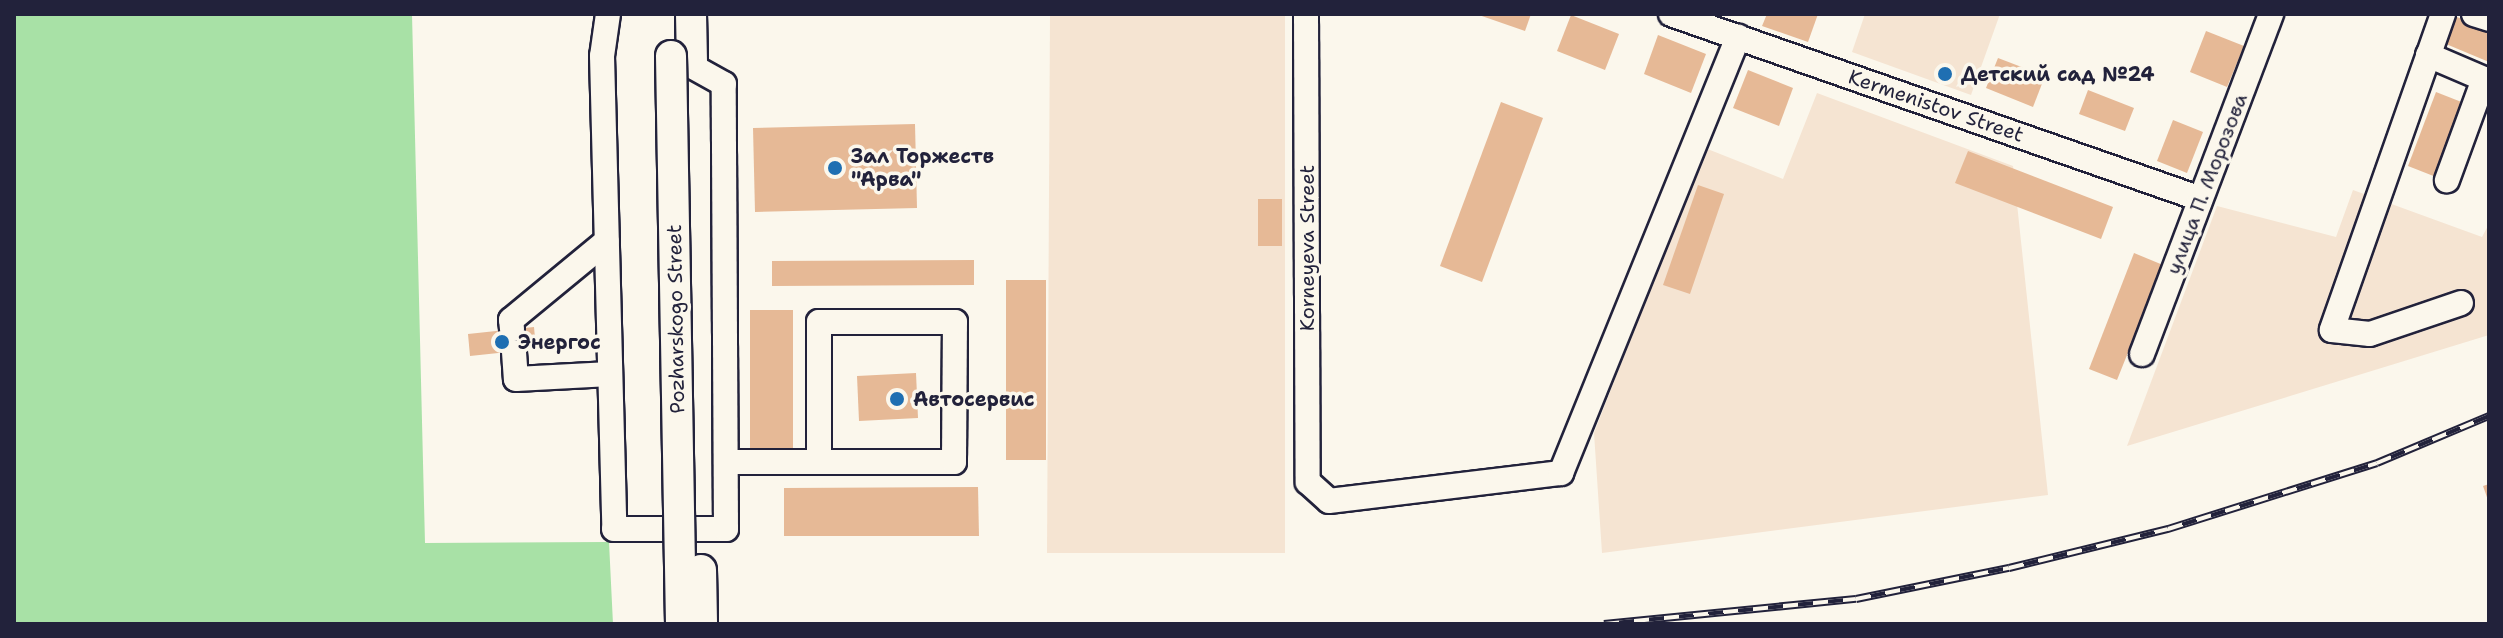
<!DOCTYPE html>
<meta charset="utf-8">
<style>
body{margin:0}
#map{position:relative;width:2503px;height:638px;overflow:hidden;background:#fbf7ec;font-family:"Shantell Sans",sans-serif}
div>[style]{position:absolute}
[style*='--x']{left:calc(var(--x)*1px);top:calc(var(--y)*1px);width:calc(var(--w)*1px);rotate:calc(var(--a)*1deg)}
.built>*{inset:0;background:#f5e4d2}
.green>*{inset:0;background:#a8e1a6}
.building>*{inset:0;background:#e6b996}
.roads{filter:drop-shadow(2px 0 #22223b) drop-shadow(-2px 0 #22223b) drop-shadow(0 2px #22223b) drop-shadow(0 -2px #22223b)}
.minor>*{height:24px;margin:-12px;padding:0 12px;transform-origin:12px;border-radius:12px;background:#fbf7ec}
.major>*{height:30px;margin:-15px;padding:0 15px;transform-origin:15px;border-radius:15px;background:#fbf7ec}
.rail>*{height:8px;margin-top:-4px;transform-origin:0;background:repeating-linear-gradient(90deg,#fbf7ec 0 15px,#22223b 0 30px);box-sizing:border-box;border-block:2px solid #22223b}
.bridges{filter:drop-shadow(2px 0 #22223b) drop-shadow(-2px 0 #22223b) drop-shadow(0 2px #22223b) drop-shadow(0 -2px #22223b)}
.major-bridge>*{height:30px;margin:-15px;padding:0 15px;transform-origin:15px;border-radius:15px;background:#fbf7ec}
.dots>*{width:22px;height:22px;translate:-50% -50%;box-sizing:border-box;border:4px solid #fbf7ec;border-radius:50%}
span{translate:-50% -50%;white-space:nowrap;text-align:center;line-height:1.15;-webkit-text-stroke:7px #fbf7ec;paint-order:stroke}
.poi-label{font-size:20px;color:#22223b;font-weight:700}
.left{translate:0 -50%;text-align:left}
.street-label{font-size:20px;color:#22223b}
.frame{position:absolute;inset:0;border:16px solid #22223b;pointer-events:none}
</style>
<div id="map">
<div class="built">
<i style="clip-path:polygon(1050px 14px,1285px 14px,1285px 553px,1047px 553px)"></i>
<i style="clip-path:polygon(1865px 14px,2000px 14px,1971px 95px,1852px 52px)"></i>
<i style="clip-path:polygon(1817px 93px,2013px 166px,2048px 495px,1602px 553px,1594px 433px,1705px 148px,1783px 179px)"></i>
<i style="clip-path:polygon(2353px 190px,2482px 237px,2489px 224px,2489px 335px,2127px 446px,2217px 206px,2336px 237px)"></i>
</div>
<div class="green">
<i style="clip-path:polygon(14px 14px,412px 14px,425px 543px,609px 542px,613px 624px,14px 624px)"></i>
</div>
<div class="building">
<i style="clip-path:polygon(1476px 14px,1531px 14px,1525px 31px)"></i>
<i style="clip-path:polygon(1767px 14px,1818px 14px,1808px 42px,1762px 26px)"></i>
<i style="clip-path:polygon(1571px 15px,1619px 34px,1605px 70px,1557px 51px)"></i>
<i style="clip-path:polygon(2457px 17px,2489px 30px,2489px 62px,2446px 44px)"></i>
<i style="clip-path:polygon(2206px 31px,2244px 46px,2227px 87px,2190px 72px)"></i>
<i style="clip-path:polygon(1658px 35px,1706px 54px,1691px 93px,1644px 74px)"></i>
<i style="clip-path:polygon(1998px 58px,2045px 76px,2033px 107px,1986px 88px)"></i>
<i style="clip-path:polygon(1748px 70px,1793px 88px,1779px 126px,1733px 108px)"></i>
<i style="clip-path:polygon(2088px 90px,2134px 108px,2125px 131px,2079px 114px)"></i>
<i style="clip-path:polygon(2436px 92px,2464px 103px,2436px 177px,2408px 166px)"></i>
<i style="clip-path:polygon(1501px 102px,1543px 118px,1482px 282px,1440px 266px)"></i>
<i style="clip-path:polygon(2173px 120px,2203px 132px,2187px 173px,2157px 161px)"></i>
<i style="clip-path:polygon(915px 124px,917px 208px,755px 212px,753px 128px)"></i>
<i style="clip-path:polygon(1968px 151px,2113px 207px,2101px 239px,1955px 183px)"></i>
<i style="clip-path:polygon(1698px 185px,1724px 194px,1690px 294px,1663px 285px)"></i>
<i style="clip-path:polygon(1258px 199px,1282px 199px,1282px 246px,1258px 246px)"></i>
<i style="clip-path:polygon(2134px 253px,2163px 265px,2117px 380px,2089px 369px)"></i>
<i style="clip-path:polygon(974px 260px,974px 285px,772px 286px,772px 261px)"></i>
<i style="clip-path:polygon(1006px 280px,1046px 280px,1046px 460px,1006px 460px)"></i>
<i style="clip-path:polygon(750px 310px,793px 310px,793px 456px,750px 456px)"></i>
<i style="clip-path:polygon(534px 327px,536px 349px,470px 356px,468px 334px)"></i>
<i style="clip-path:polygon(916px 373px,918px 418px,859px 421px,857px 376px)"></i>
<i style="clip-path:polygon(2489px 484px,2489px 503px,2483px 486px)"></i>
<i style="clip-path:polygon(978px 487px,979px 536px,784px 536px,784px 488px)"></i>
</div>
<div class="roads">
<div class="minor">
<i style="--x:608;--y:14;--w:42;--a:98.1"></i>
<i style="--x:602;--y:56;--w:473;--a:88.5"></i>
<i style="--x:614;--y:529;--w:112;--a:0"></i>
<i style="--x:726;--y:529;--w:445;--a:-90.3"></i>
<i style="--x:724;--y:84;--w:54;--a:-151"></i>
<i style="--x:1306;--y:14;--w:468;--a:89.8"></i>
<i style="--x:1308;--y:482;--w:28;--a:42"></i>
<i style="--x:1329;--y:501;--w:234;--a:-6.9"></i>
<i style="--x:1561;--y:473;--w:471;--a:-67.9"></i>
<i style="--x:1671;--y:14;--w:561;--a:19.24"></i>
<i style="--x:2443;--y:14;--w:335;--a:109.4"></i>
<i style="--x:2332;--y:330;--w:38;--a:6"></i>
<i style="--x:2370;--y:334;--w:96;--a:-18.8"></i>
<i style="--x:2474;--y:14;--w:16;--a:18"></i>
<i style="--x:2428;--y:55;--w:61;--a:23.2"></i>
<i style="--x:2484;--y:79;--w:108;--a:110.1"></i>
<i style="--x:512;--y:329;--w:9;--a:-96"></i>
<i style="--x:511;--y:320;--w:124;--a:-39.5"></i>
<i style="--x:514;--y:352;--w:27;--a:86"></i>
<i style="--x:516;--y:379;--w:94;--a:-3"></i>
<i style="--x:2142;--y:354;--w:364;--a:-69.2"></i>
<i style="--x:726;--y:462;--w:228;--a:0"></i>
<i style="--x:954;--y:462;--w:140;--a:-89.6"></i>
<i style="--x:955;--y:322;--w:136;--a:180"></i>
<i style="--x:819;--y:322;--w:140;--a:90"></i>
</div>
<div class="major">
<i style="--x:691;--y:14;--w:48;--a:88.8"></i>
</div>
</div>
<div class="rail">
<i style="--x:1604;--y:624;--w:253;--a:-5.7"></i>
<i style="--x:1856;--y:599;--w:156;--a:-11.5"></i>
<i style="--x:2009;--y:568;--w:164;--a:-13.8"></i>
<i style="--x:2168;--y:529;--w:219;--a:-17.5"></i>
<i style="--x:2377;--y:463;--w:121;--a:-22.8"></i>
</div>
<div class="bridges">
<div class="major-bridge">
<i style="--x:671;--y:56;--w:568;--a:88.99"></i>
<i style="--x:701;--y:570;--w:54;--a:88.9"></i>
</div>
</div>
<div class="dots">
<i style="left:1945px;top:74px;background:#1f6fb2"></i>
<i style="left:835px;top:168px;background:#1f6fb2"></i>
<i style="left:502px;top:342px;background:#1f6fb2"></i>
<i style="left:897px;top:399px;background:#1f6fb2"></i>
</div>
<div class="poi-label">
<span class="left" style="left:1961px;top:74px">Детский сад №24</span>
<span class="left" style="left:851px;top:168px">Зал Торжеств<br>"Арва"</span>
<span class="left" style="left:518px;top:342px">Энергос</span>
<span class="left" style="left:913px;top:399px">Автосервис</span>
</div>
<div class="street-label">
<span style="left:1936px;top:106px;rotate:19deg">Kermenistov Street</span>
<span style="left:2207px;top:184px;rotate:-69deg">улица П. Морозова</span>
<span style="left:1307px;top:248px;rotate:-90deg">Korneyeva Street</span>
<span style="left:676px;top:319px;rotate:-91deg">Pozharskogo Street</span>
</div>
<div class="frame"></div>
</div>
